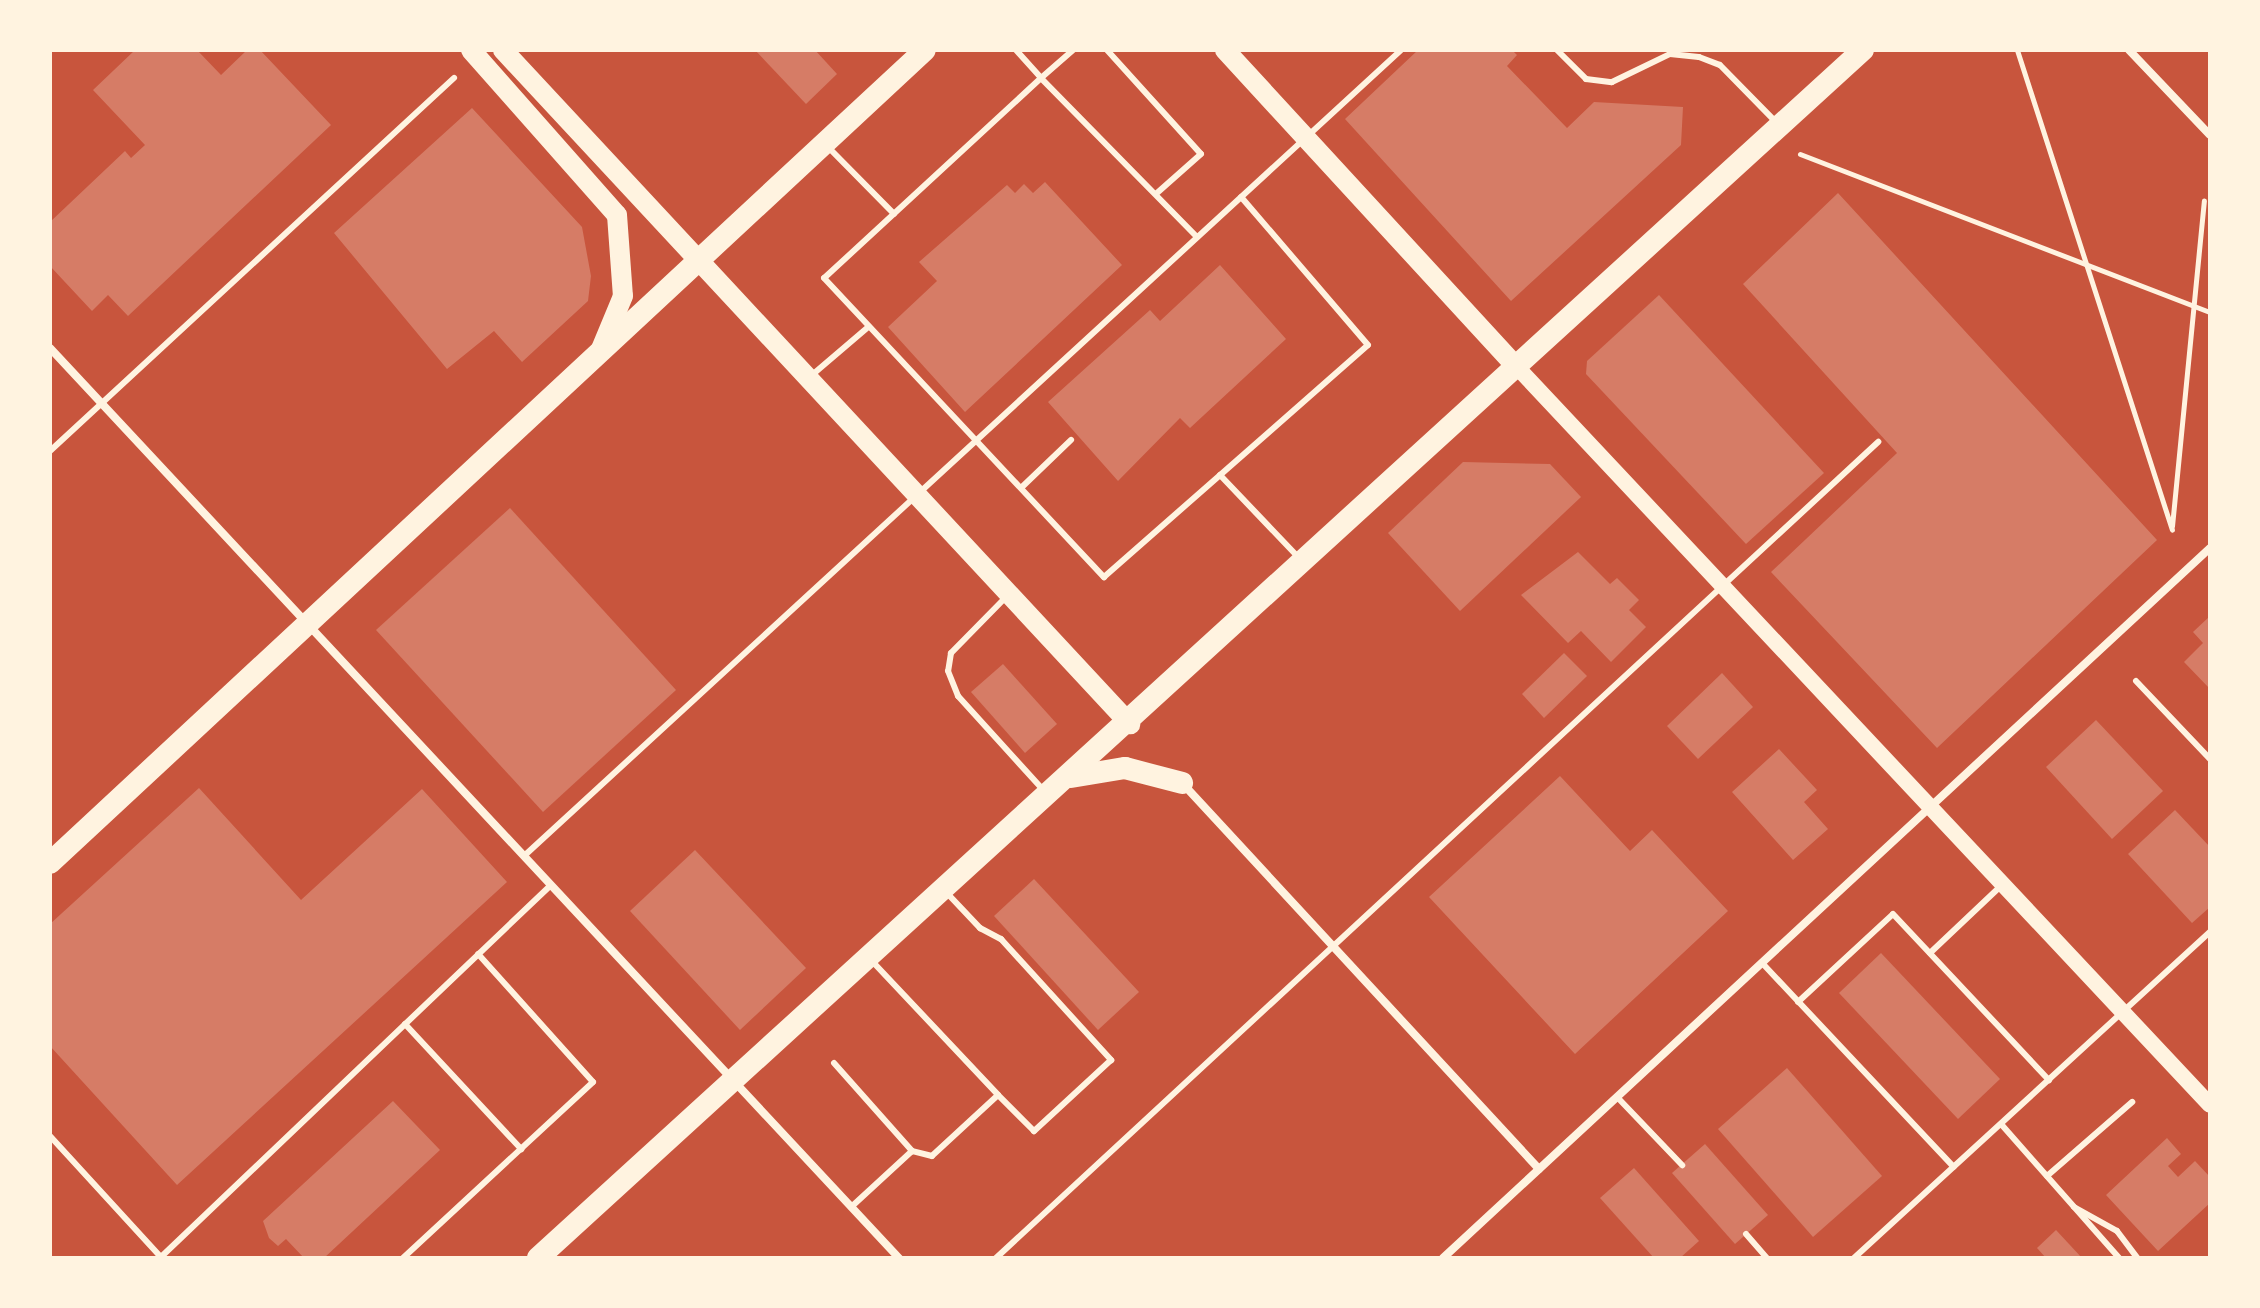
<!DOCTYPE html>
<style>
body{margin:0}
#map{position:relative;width:2260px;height:1308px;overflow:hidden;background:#c8553d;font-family:"Alegreya Sans",sans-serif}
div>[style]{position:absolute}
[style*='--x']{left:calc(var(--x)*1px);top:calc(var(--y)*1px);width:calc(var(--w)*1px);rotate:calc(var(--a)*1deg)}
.building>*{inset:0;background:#d67c66}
.path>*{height:5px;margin:-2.5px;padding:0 2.5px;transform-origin:2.5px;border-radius:2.5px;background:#fff3e0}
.service>*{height:6px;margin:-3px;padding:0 3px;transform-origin:3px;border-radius:3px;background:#fff3e0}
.minor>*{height:8px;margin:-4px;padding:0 4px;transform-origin:4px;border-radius:4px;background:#fff3e0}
.secondary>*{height:16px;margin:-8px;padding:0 8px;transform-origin:8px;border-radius:8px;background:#fff3e0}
.primary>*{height:20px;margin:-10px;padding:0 10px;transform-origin:10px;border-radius:10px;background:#fff3e0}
.trunk>*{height:22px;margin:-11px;padding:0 11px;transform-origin:11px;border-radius:11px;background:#fff3e0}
span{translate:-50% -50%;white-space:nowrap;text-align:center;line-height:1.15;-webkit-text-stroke:8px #fff3e0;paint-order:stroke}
.frame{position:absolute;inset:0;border:52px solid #fff3e0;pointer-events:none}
</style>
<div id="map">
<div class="building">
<i style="clip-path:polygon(135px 50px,197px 50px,221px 75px,247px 50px,260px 50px,331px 125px,128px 316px,108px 295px,92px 311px,50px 266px,50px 222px,125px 151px,131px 158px,145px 145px,93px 90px)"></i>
<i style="clip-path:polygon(755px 50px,815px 50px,837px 74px,806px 104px)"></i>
<i style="clip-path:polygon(1418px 50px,1512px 50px,1517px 55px,1507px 66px,1567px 128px,1594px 102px,1683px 107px,1681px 145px,1511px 301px,1345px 119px)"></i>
<i style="clip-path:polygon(472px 108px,582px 227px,591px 276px,588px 301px,522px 362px,494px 331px,447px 369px,334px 233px)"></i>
<i style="clip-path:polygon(1045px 182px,1122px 265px,965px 412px,888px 327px,937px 281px,919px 262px,1007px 185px,1015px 193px,1024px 184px,1033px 193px)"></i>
<i style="clip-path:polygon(1838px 193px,2157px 540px,1937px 748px,1771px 572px,1897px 453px,1743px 284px)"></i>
<i style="clip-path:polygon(1220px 265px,1286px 339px,1190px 428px,1180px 418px,1118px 481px,1048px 402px,1150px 310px,1160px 321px)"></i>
<i style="clip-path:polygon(1659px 295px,1824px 473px,1746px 544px,1586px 374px,1587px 361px)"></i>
<i style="clip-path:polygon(1463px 462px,1550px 464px,1581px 497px,1460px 611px,1388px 533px)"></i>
<i style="clip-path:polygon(510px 508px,676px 690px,543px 812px,376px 630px)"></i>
<i style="clip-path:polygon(1578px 552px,1610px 584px,1617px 578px,1639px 600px,1629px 610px,1646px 627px,1611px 662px,1581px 631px,1568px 643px,1521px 595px)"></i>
<i style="clip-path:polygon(2210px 616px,2210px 689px,2184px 662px,2203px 643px,2193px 632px)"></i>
<i style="clip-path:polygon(1564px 653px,1587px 676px,1544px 718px,1522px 694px)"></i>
<i style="clip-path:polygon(1003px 664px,1057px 724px,1025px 753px,971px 692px)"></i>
<i style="clip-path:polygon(1722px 673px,1753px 707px,1698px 759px,1667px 726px)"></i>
<i style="clip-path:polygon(2096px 720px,2163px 791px,2112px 839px,2046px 767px)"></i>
<i style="clip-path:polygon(1779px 749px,1817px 790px,1804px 802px,1828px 829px,1793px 860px,1732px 792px)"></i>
<i style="clip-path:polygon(1560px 776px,1630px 851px,1652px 830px,1728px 911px,1575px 1054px,1429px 897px)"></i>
<i style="clip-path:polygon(199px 788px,301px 900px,422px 789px,507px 882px,177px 1185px,50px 1046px,50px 924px)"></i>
<i style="clip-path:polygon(2175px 810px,2210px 847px,2210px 907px,2192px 923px,2128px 854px)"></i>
<i style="clip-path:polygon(695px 850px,806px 968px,740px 1030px,630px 911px)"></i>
<i style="clip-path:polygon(1034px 879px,1139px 992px,1098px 1030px,994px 916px)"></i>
<i style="clip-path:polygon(1881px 953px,2000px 1079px,1958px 1119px,1839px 993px)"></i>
<i style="clip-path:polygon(1787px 1068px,1882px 1176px,1813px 1237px,1718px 1129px)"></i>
<i style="clip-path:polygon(393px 1101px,440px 1150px,324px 1258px,304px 1258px,286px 1239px,278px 1246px,269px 1238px,263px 1221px)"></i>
<i style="clip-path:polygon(2167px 1138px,2181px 1154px,2168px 1166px,2178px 1177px,2195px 1161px,2210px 1177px,2210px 1203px,2158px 1251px,2106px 1195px)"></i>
<i style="clip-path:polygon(1705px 1144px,1768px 1215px,1735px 1244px,1672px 1173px)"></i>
<i style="clip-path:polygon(1634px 1168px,1699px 1241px,1680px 1258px,1654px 1258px,1600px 1198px)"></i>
<i style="clip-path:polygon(2056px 1230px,2082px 1258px,2046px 1258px,2037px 1248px)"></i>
</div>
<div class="path">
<i style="--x:2017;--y:50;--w:504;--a:72.1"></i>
<i style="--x:1800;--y:154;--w:439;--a:21.1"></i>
<i style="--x:2172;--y:526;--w:327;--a:-84.4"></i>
</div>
<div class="service">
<i style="--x:1016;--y:50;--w:38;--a:48"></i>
<i style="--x:1041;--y:78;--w:43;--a:-41.2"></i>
<i style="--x:1107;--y:50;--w:140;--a:47.9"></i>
<i style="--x:1201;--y:154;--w:60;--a:138.4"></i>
<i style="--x:1557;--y:50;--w:41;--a:45"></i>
<i style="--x:1586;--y:79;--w:26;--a:7"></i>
<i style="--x:1612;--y:82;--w:64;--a:-25.8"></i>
<i style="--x:1670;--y:54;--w:29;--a:6"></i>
<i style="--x:1699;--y:57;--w:22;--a:21"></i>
<i style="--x:1720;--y:65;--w:81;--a:45.5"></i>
<i style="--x:828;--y:147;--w:94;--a:45.4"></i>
<i style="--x:1197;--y:237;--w:223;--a:-134.5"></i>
<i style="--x:1041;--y:78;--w:295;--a:137.3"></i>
<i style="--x:824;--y:278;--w:410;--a:46.9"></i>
<i style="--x:1104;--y:577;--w:351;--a:-41.3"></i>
<i style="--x:1368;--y:345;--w:195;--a:-130.6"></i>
<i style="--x:812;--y:375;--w:72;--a:-40.5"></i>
<i style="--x:50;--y:451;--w:550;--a:-42.72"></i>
<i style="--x:1220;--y:475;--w:116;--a:46.4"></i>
<i style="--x:1022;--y:487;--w:68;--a:-43.8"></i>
<i style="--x:1007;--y:596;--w:80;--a:134.5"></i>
<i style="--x:951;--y:653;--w:18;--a:99"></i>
<i style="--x:948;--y:671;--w:27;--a:68"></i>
<i style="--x:958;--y:696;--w:128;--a:47.8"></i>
<i style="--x:2136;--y:681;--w:108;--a:46.5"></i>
<i style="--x:524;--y:856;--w:1191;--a:-42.58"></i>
<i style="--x:946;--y:892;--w:50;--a:46.6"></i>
<i style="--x:980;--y:928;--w:24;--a:28"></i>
<i style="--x:1001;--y:939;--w:164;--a:47.7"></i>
<i style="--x:1111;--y:1060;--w:105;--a:137.3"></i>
<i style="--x:1034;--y:1131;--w:51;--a:-135"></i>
<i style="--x:1930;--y:953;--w:100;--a:-43.4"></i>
<i style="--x:871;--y:960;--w:185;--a:46.7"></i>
<i style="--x:998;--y:1095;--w:90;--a:137.3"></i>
<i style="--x:932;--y:1156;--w:21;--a:-166"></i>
<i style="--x:1764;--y:965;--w:277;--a:46.8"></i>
<i style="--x:1798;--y:1002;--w:129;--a:-42.8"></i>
<i style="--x:1893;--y:914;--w:228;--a:46.8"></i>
<i style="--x:405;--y:1024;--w:171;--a:47.1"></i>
<i style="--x:834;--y:1063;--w:118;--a:48.4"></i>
<i style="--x:912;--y:1151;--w:83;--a:137.4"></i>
<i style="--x:1618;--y:1098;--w:93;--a:46.3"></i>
<i style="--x:2001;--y:1124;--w:179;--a:48.6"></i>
<i style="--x:50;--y:1136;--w:164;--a:47.5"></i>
<i style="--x:2047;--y:1176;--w:113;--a:-41"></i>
<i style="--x:2074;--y:1207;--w:49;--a:29.2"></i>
<i style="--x:2117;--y:1231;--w:34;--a:53"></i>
<i style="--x:1746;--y:1234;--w:32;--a:49"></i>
<i style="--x:161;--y:1257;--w:539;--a:-43.65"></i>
<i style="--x:403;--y:1258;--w:259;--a:-42.8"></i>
<i style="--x:593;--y:1082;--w:172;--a:-131.9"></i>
<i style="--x:996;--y:1258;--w:1202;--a:-42.77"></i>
<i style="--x:1854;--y:1258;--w:483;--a:-42.5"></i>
</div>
<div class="minor">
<i style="--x:2129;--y:50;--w:117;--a:46.4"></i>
<i style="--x:50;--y:348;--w:1245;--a:46.99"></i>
<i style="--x:1184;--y:785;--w:523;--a:47.25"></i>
<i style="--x:1443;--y:1258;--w:1045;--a:-42.79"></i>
</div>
<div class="secondary">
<i style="--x:1517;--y:367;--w:1012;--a:46.8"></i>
</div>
<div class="primary">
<i style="--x:471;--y:50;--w:220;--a:48.5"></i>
<i style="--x:617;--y:215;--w:81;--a:85.8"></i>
<i style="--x:623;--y:296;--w:57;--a:112.5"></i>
<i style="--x:503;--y:50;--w:921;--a:47.07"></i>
<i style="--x:1225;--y:50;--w:431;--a:47.4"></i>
</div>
<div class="trunk">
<i style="--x:1071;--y:777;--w:55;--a:-9.5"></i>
<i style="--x:1125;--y:768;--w:59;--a:14.7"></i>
<i style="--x:50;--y:863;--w:1194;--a:-42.9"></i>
<i style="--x:538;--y:1258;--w:1793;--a:-42.36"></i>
</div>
<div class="frame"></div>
</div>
